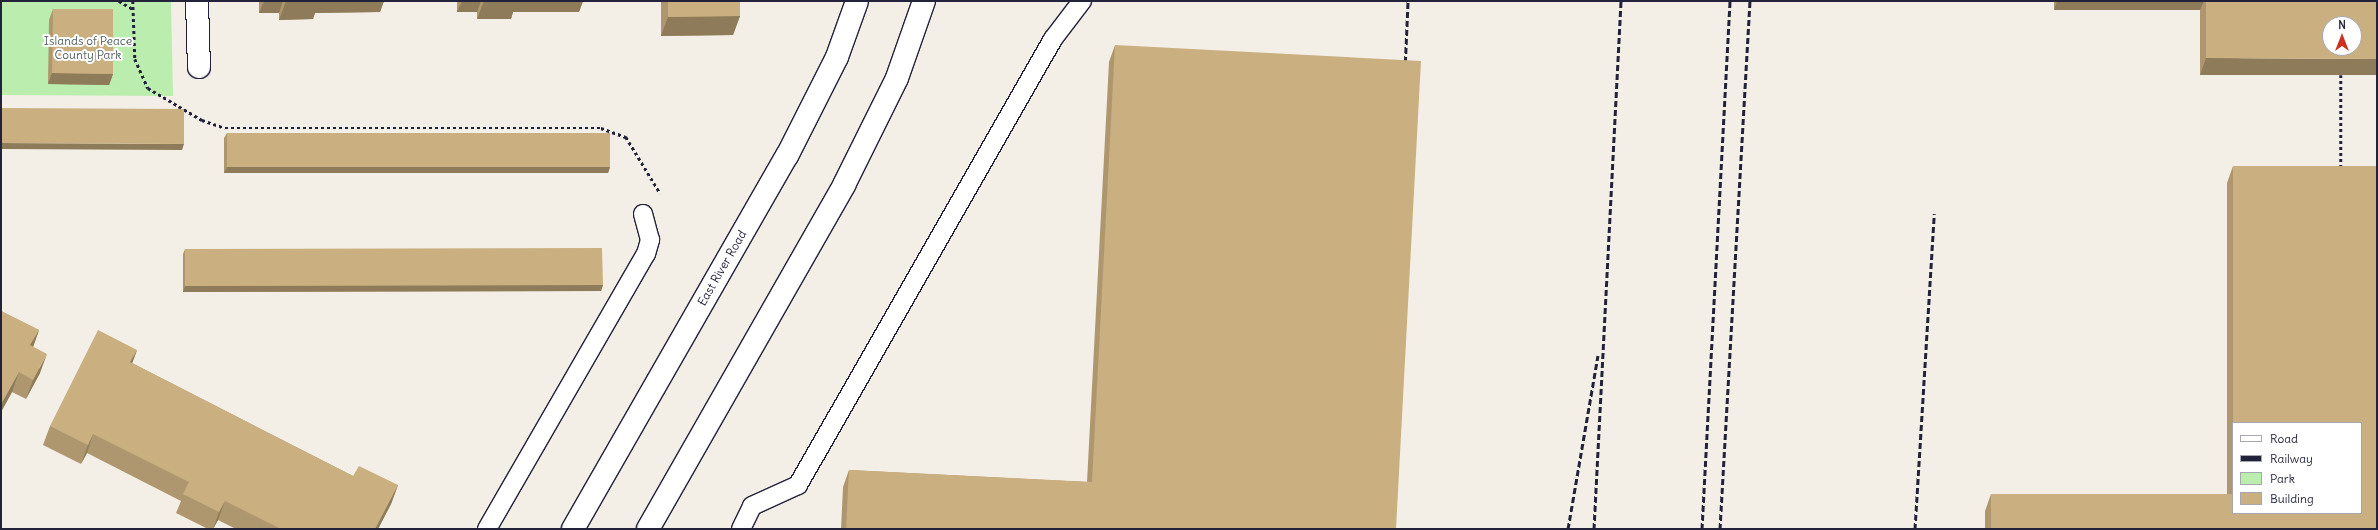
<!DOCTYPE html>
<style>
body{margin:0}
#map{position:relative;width:2378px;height:530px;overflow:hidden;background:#f4efe6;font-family:Delius,sans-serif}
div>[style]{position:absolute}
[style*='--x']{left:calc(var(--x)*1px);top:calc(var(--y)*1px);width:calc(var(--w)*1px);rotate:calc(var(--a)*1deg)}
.green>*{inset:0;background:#baedae}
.path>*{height:2.5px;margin-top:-1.25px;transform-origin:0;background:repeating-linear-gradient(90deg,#22223b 0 3px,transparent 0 6px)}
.roads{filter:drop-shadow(1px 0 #22223b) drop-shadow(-1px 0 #22223b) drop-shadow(0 1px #22223b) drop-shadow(0 -1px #22223b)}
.service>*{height:18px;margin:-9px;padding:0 9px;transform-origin:9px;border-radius:9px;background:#fff}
.minor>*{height:22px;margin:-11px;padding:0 11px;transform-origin:11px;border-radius:11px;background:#fff}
.secondary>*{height:22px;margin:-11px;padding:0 11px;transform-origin:11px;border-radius:11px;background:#fff}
.rail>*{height:3px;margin-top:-1.5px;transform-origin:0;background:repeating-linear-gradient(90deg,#22223b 0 6px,transparent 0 9px)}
.wall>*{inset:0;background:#ae976e}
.shaded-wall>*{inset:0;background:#8d7b5a}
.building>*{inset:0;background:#cab080}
span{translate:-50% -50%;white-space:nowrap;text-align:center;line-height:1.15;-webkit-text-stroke:4px #fff;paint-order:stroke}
.park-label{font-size:12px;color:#505f5e}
.street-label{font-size:12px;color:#22223b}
.frame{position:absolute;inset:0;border:2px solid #22223b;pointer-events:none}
.legend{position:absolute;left:2232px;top:422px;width:130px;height:92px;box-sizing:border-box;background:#fff;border:1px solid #a7a7b1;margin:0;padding:5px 7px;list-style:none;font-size:12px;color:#22223b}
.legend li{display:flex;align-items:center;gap:8px;height:20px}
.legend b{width:20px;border:1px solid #a7a7b1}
.north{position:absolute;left:2322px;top:16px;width:40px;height:40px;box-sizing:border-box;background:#fff;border:1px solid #a7a7b1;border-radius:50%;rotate:0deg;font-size:11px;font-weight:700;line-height:16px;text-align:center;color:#22223b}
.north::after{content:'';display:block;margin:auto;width:14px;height:18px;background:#c8321e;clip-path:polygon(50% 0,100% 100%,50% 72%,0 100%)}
</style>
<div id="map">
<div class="green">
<i style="clip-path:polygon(1px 1px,171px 1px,173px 96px,1px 95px)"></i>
</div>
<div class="path">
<i style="--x:119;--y:1;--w:16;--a:30"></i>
<i style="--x:133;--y:1;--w:58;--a:88"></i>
<i style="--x:135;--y:59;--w:32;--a:66"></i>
<i style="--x:148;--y:88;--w:63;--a:30.7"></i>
<i style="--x:202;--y:120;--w:24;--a:19"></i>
<i style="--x:225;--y:128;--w:376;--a:0"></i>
<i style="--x:601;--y:128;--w:27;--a:20"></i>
<i style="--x:626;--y:137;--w:66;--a:58.7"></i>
<i style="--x:2341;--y:75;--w:94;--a:90"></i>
</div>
<div class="roads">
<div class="service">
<i style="--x:487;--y:529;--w:318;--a:-60"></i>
<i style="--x:646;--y:254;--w:15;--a:-74"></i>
<i style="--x:650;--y:240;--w:27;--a:-105"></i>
<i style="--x:741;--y:529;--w:25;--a:-64"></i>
<i style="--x:752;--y:506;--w:51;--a:-24.5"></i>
<i style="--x:798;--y:485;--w:514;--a:-60.24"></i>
<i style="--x:1053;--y:39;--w:48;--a:-52.7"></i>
</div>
<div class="minor">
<i style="--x:197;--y:1;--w:66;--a:88.3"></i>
</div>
<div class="secondary">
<i style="--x:573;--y:529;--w:430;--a:-60.2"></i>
<i style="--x:787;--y:156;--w:111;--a:-63.2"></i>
<i style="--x:837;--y:57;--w:59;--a:-70.3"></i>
<i style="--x:648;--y:529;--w:396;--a:-60.3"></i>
<i style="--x:844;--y:185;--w:119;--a:-63.6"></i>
<i style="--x:897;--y:78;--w:82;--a:-70.7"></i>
</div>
</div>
<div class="rail">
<i style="--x:1405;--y:71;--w:70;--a:-87.5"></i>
<i style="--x:1568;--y:529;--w:176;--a:-80.2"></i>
<i style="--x:1594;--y:529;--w:529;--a:-87.07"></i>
<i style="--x:1702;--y:529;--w:529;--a:-86.96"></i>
<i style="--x:1720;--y:529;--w:529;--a:-86.75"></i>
<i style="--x:1915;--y:529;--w:316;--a:-86.5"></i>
</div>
<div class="wall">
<i style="clip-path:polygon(259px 1px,384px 1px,380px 12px,315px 13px,313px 19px,279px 20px,279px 13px,259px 13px)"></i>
<i style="clip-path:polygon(457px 1px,583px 1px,579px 12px,513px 12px,511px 19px,477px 19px,477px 12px,457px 12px)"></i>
<i style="clip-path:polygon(661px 1px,740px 1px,740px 16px,733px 35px,661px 36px)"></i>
<i style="clip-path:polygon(2054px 1px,2377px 1px,2200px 75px,2200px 10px,2054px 10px)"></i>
<i style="clip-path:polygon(53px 9px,113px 74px,109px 85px,48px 84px,49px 20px)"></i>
<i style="clip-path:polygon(1115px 45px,1396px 529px,841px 529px,843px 487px,849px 470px,1087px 482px,1109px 62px)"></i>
<i style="clip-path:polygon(227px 133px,610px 167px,608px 173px,224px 173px,224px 138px)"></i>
<i style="clip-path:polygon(2233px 166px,2377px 529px,1985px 529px,1985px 511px,1991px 494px,2227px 494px,2227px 183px)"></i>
<i style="clip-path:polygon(185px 249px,603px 285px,601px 291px,183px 292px,183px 254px)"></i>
<i style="clip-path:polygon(1px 311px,39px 330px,33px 347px,40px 373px,26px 399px,12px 392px,1px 412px)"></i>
<i style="clip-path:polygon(137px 350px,132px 363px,353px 476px,398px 485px,391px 504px,378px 529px,236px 529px,218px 520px,213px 529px,208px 529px,176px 513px,181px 501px,87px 453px,81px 464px,43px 445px,50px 426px)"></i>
</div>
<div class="shaded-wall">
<i style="clip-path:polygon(264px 1px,283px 1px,279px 13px,259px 13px)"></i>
<i style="clip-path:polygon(286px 1px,384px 1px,380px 12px,315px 13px,313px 19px,279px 20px)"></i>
<i style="clip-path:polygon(462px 1px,481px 1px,477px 12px,457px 12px)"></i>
<i style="clip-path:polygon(484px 1px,583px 1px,579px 12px,513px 12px,511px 19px,477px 19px)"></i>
<i style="clip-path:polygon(2057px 1px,2204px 1px,2200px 10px,2054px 10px)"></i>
<i style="clip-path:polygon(740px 16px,733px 35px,661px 36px,668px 17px)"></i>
<i style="clip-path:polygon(2206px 58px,2377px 59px,2377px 75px,2200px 75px)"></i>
<i style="clip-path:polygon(52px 73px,113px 74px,109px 85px,48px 84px)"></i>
<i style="clip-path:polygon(1px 143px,184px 144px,182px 150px,1px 149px)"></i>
<i style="clip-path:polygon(227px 167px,610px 167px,608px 173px,224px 173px)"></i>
<i style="clip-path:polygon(603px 285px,601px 291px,183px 292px,185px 286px)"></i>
<i style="clip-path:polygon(39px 330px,32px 350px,30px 345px)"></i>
<i style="clip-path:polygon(137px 350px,130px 369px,130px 362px)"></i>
<i style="clip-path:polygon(47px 354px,40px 373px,26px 399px,33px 380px)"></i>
<i style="clip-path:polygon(19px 372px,12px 392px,1px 412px,1px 408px,3px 401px)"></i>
<i style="clip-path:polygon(93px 434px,87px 453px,81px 464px,88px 445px)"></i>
<i style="clip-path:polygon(398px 485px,391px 504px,378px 529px,375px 529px)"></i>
<i style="clip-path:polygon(225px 501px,218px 520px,213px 529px,219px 512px)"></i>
</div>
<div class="building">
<i style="clip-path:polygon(668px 1px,740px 1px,740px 16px,668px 17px)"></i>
<i style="clip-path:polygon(evenodd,2206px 1px,2377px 1px,2377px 59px,2206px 58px,2206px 1px,2330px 24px,2354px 24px,2354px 48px,2330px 48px,2330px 24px)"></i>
<i style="clip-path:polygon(53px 9px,113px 9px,113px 74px,52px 73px)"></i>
<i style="clip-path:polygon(1115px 45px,1421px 61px,1396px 529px,846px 529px,849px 470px,1092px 482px)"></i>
<i style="clip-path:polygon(1px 108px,184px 109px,184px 144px,1px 143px)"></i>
<i style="clip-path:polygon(227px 133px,610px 133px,610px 167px,227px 167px)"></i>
<i style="clip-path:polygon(2233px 166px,2377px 166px,2377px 529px,1991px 529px,1991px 494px,2233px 494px,2233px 513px,2361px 513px,2361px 423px,2233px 423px)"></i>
<i style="clip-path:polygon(602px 248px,603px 285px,185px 286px,185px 249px)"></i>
<i style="clip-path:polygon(1px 311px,39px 330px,30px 345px,47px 354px,33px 380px,19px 372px,3px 401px,1px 400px)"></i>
<i style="clip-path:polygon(98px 330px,137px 350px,130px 362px,353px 476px,359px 466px,398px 485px,375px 529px,281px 529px,225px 501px,219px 512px,183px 494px,189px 482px,93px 434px,88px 445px,50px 426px)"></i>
</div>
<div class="park-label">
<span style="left:88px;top:48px">Islands of Peace<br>County Park</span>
</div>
<div class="street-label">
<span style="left:722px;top:268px;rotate:-60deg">East River Road</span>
</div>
<div class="frame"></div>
<ul class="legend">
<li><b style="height:5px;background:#fff"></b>Road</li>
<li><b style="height:5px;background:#22223b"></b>Railway</li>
<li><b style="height:11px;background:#baedae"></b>Park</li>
<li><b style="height:11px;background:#cab080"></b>Building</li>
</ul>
<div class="north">N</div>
</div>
